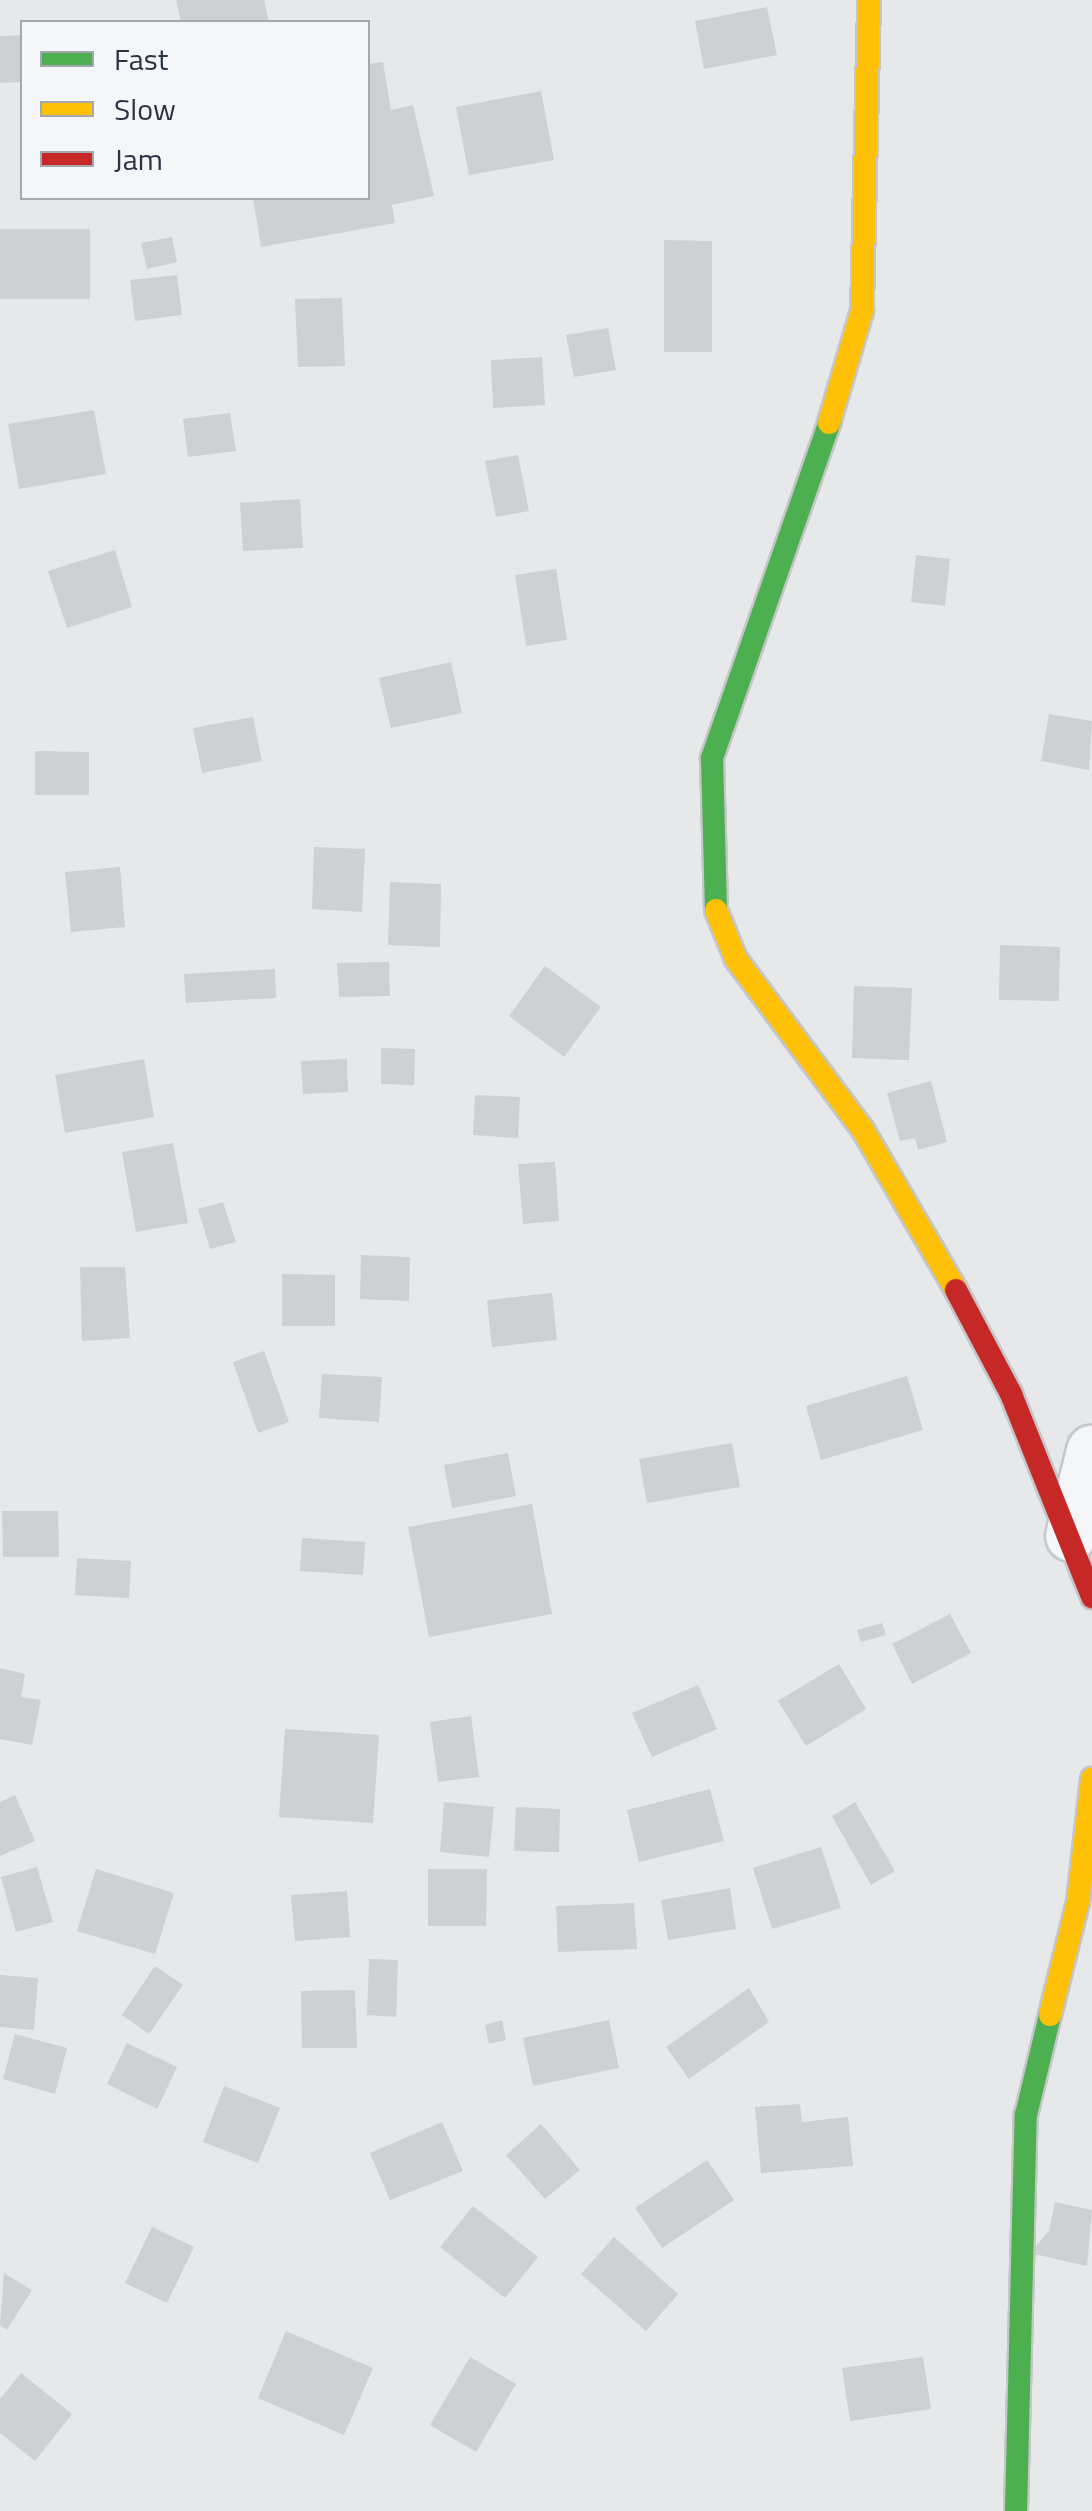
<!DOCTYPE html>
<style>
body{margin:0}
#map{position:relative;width:1092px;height:2511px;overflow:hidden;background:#e6e8ea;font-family:"Titillium Web",sans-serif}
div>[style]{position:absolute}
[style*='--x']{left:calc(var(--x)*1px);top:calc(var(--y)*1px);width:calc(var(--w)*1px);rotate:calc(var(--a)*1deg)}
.building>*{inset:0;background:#ced0d3}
.roads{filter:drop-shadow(2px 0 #c4c6c8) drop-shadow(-2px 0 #c4c6c8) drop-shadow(0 2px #c4c6c8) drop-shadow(0 -2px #c4c6c8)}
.street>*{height:50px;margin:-25px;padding:0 25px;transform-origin:25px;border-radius:25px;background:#f5f6f7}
.fast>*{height:22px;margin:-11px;padding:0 11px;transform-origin:11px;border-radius:11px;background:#4caf50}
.slow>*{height:22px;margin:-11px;padding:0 11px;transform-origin:11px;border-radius:11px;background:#ffc107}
.jam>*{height:22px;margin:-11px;padding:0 11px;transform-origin:11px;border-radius:11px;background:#c62828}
span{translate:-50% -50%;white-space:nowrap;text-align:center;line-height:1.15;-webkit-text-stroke:8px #f4f6f9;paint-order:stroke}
.legend{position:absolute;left:20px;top:20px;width:350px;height:180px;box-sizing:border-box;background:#f4f6f9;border:2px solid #a4a8b1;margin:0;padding:12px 18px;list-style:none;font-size:30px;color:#2b3445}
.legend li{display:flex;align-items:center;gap:20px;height:50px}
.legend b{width:50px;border:2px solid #a4a8b1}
</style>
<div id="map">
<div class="building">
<i style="clip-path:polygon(176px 0,264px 0,269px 22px,181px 22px)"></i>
<i style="clip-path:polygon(767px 7px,777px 55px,704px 69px,695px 21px)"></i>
<i style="clip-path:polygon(22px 35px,22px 82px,0 83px,0 36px)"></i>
<i style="clip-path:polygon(383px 62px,391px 110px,413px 105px,434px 196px,392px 205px,395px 223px,261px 247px,253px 198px,368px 198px,368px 64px)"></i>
<i style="clip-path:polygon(541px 91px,554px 160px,469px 175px,456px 107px)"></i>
<i style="clip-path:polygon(0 229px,90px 229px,90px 299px,0 299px)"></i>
<i style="clip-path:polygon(172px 237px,177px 262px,147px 269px,141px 243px)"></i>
<i style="clip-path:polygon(664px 240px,712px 241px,712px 352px,664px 352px)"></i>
<i style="clip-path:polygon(177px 275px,182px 315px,135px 321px,130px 280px)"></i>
<i style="clip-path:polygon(342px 298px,345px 366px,298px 367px,295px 299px)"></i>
<i style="clip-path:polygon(608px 328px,616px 370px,574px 377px,566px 335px)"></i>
<i style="clip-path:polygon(542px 357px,545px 405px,493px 408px,491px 360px)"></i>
<i style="clip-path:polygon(94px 410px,106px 474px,19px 489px,8px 424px)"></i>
<i style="clip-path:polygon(230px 413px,236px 451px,188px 457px,183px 419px)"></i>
<i style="clip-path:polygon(518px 455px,529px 511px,496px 517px,485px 461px)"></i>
<i style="clip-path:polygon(300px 499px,303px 548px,243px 551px,240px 503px)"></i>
<i style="clip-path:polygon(115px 550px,132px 607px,67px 628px,48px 571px)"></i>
<i style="clip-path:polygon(916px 555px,950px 559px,945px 606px,911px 602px)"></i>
<i style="clip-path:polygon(556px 569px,567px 640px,526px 646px,515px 575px)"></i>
<i style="clip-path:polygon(451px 662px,462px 713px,391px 728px,379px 678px)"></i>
<i style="clip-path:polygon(1049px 714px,1092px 721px,1089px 770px,1041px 761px)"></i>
<i style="clip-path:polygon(253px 717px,262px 761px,202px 773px,193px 728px)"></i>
<i style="clip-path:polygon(35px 751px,89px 752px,89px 795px,35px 795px)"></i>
<i style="clip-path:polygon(314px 847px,365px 849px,362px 912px,312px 909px)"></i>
<i style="clip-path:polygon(120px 867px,125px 927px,71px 932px,65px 872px)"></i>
<i style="clip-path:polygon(390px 882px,441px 884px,440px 947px,388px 945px)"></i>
<i style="clip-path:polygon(1000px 945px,1060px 947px,1059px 1001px,999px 1000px)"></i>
<i style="clip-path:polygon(389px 962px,390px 996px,339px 997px,337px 963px)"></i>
<i style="clip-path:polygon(545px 966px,601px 1007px,564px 1057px,509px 1016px)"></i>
<i style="clip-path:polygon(275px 969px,276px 998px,186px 1003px,184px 974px)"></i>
<i style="clip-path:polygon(854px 986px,912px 988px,909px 1060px,852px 1058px)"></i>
<i style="clip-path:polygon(381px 1048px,415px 1049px,414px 1085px,381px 1084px)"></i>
<i style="clip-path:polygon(144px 1059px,154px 1117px,65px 1133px,55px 1075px)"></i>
<i style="clip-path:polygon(347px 1059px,348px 1092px,303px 1094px,301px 1061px)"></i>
<i style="clip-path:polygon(931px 1081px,947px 1142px,918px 1150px,915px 1138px,900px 1141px,887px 1093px)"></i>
<i style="clip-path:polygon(475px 1095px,520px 1097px,518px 1138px,473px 1135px)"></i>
<i style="clip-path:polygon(173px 1143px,188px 1223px,136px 1232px,122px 1152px)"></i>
<i style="clip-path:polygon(555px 1162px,559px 1221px,523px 1224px,518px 1164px)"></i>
<i style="clip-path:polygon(223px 1202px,236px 1242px,210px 1249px,198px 1209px)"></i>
<i style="clip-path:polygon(361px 1255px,410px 1257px,409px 1301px,360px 1299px)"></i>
<i style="clip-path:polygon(80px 1267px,125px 1267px,130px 1338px,82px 1341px)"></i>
<i style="clip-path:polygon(282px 1274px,335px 1275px,335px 1326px,282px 1326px)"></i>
<i style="clip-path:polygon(552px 1293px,557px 1340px,492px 1347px,487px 1300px)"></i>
<i style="clip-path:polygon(264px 1351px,289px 1422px,258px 1433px,233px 1362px)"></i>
<i style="clip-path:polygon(322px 1374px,382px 1377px,379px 1422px,319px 1418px)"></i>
<i style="clip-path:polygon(907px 1376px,923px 1430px,821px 1460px,806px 1406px)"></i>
<i style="clip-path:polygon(732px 1443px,740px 1487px,647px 1503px,639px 1459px)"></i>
<i style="clip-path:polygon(508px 1453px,516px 1496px,452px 1508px,444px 1465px)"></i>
<i style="clip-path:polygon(532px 1504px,552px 1614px,429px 1637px,408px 1527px)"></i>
<i style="clip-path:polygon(2px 1511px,58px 1511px,59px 1557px,3px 1557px)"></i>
<i style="clip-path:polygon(302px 1538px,365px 1542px,363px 1575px,300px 1571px)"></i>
<i style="clip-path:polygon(77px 1558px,131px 1561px,129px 1598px,75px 1595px)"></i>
<i style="clip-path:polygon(950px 1614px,971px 1653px,912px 1684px,892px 1644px)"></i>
<i style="clip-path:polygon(882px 1623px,886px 1635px,861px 1642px,857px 1630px)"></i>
<i style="clip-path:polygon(839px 1664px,866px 1709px,806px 1746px,778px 1701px)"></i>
<i style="clip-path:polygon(0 1668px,25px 1674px,21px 1697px,41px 1700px,32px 1745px,0 1739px)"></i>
<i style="clip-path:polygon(698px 1685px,717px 1729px,652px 1757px,632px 1713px)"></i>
<i style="clip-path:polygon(471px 1716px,479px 1777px,438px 1782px,430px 1722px)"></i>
<i style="clip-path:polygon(285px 1729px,379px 1735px,373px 1823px,279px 1817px)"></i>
<i style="clip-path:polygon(710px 1789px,724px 1841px,639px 1862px,627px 1810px)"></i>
<i style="clip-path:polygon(15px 1795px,35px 1841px,0 1856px,0 1802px)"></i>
<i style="clip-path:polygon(444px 1802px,494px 1807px,489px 1857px,440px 1852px)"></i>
<i style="clip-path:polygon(855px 1802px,895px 1871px,871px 1885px,832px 1816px)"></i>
<i style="clip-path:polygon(516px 1807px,560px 1809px,559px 1852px,514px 1851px)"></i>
<i style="clip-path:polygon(821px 1847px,841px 1908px,772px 1929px,753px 1868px)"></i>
<i style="clip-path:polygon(37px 1867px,53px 1922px,16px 1932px,1px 1877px)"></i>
<i style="clip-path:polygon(96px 1869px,174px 1893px,155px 1954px,77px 1931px)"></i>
<i style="clip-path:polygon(428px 1869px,487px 1869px,486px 1926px,428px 1926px)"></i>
<i style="clip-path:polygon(730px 1888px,736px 1929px,668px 1940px,661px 1900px)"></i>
<i style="clip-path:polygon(347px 1891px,350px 1937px,295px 1941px,291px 1895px)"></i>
<i style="clip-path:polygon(634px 1903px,637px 1949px,558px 1952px,556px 1906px)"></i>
<i style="clip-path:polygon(369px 1959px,398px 1960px,396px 2017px,367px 2015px)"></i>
<i style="clip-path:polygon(155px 1966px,183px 1985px,149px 2034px,122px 2015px)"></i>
<i style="clip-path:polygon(0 1975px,38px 1978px,34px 2030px,0 2027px)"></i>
<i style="clip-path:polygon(749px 1988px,769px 2022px,689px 2079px,666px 2047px)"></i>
<i style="clip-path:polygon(355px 1990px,357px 2048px,302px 2048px,301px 1991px)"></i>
<i style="clip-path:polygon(502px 2020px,506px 2040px,489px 2044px,485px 2025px)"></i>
<i style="clip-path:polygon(609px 2020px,619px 2068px,533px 2086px,523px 2038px)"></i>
<i style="clip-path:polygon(15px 2034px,67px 2048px,55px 2094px,3px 2079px)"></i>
<i style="clip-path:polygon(127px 2043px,177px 2067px,157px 2109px,107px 2084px)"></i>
<i style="clip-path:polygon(224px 2086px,280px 2108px,258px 2163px,203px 2142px)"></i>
<i style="clip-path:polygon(800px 2104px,802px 2122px,848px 2117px,853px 2166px,761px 2173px,755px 2107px)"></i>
<i style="clip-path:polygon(442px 2122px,463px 2171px,390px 2200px,370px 2153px)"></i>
<i style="clip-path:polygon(541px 2124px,580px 2170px,545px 2199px,506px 2155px)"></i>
<i style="clip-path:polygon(707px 2160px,734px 2200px,662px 2248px,635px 2208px)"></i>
<i style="clip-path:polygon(1055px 2202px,1092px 2210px,1087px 2266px,1030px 2253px,1049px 2231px)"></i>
<i style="clip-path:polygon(473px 2206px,538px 2257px,505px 2298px,440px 2247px)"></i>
<i style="clip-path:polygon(152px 2227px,194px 2247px,167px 2303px,125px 2283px)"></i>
<i style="clip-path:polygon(614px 2237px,678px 2294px,646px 2331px,581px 2274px)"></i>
<i style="clip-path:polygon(4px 2273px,32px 2290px,7px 2330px,0 2325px)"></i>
<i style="clip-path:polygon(286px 2331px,373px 2368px,344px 2435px,258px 2398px)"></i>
<i style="clip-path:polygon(470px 2357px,516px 2384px,476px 2452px,430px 2425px)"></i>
<i style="clip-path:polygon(923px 2357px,931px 2409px,850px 2421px,842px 2368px)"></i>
<i style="clip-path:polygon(21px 2373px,72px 2414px,35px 2461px,0 2433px,0 2399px)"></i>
</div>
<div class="roads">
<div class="street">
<i style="--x:1071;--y:1536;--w:88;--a:-76.1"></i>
</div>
<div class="fast">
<i style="--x:716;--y:910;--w:152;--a:-91.5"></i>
<i style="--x:712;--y:758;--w:355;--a:-70.7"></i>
<i style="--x:1016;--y:2511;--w:396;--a:-88.6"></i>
<i style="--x:1026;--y:2115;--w:103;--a:-76.5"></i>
</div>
<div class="slow">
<i style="--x:829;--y:423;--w:117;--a:-73.6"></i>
<i style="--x:862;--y:311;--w:311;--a:-88.7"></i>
<i style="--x:716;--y:910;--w:53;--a:67.8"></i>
<i style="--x:736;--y:959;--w:213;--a:53.4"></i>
<i style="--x:863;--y:1130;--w:185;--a:59.8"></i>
<i style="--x:1050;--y:2015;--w:116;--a:-76.1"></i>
<i style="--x:1078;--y:1902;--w:124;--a:-83.5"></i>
</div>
<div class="jam">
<i style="--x:956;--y:1290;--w:118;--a:62.1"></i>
<i style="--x:1011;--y:1394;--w:219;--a:68.2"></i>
</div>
</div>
<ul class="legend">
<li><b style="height:12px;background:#4caf50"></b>Fast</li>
<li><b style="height:12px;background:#ffc107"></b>Slow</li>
<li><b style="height:12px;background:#c62828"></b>Jam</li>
</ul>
</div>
